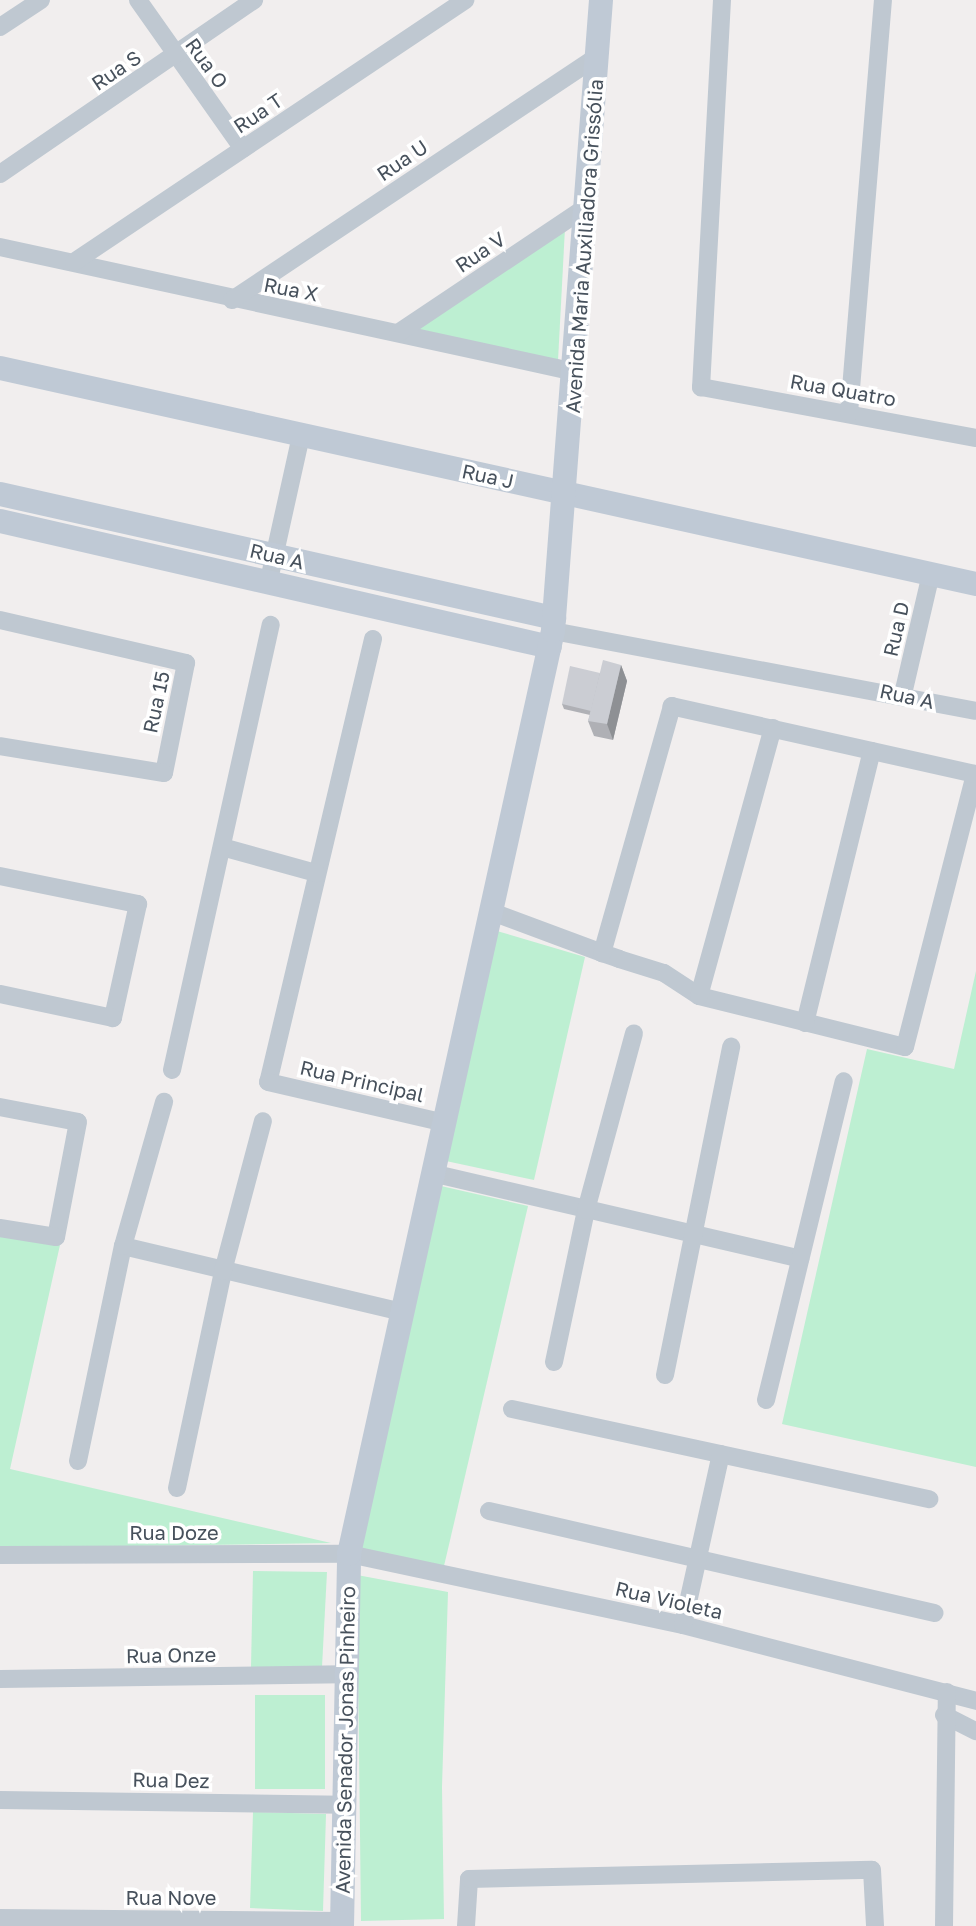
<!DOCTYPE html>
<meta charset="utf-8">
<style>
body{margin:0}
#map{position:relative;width:976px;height:1926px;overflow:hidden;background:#f1eeee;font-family:"Golos Text",sans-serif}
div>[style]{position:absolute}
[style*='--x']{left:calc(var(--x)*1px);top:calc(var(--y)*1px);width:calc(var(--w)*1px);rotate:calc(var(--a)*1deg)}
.green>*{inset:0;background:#bdefd2}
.street>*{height:18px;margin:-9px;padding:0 9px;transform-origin:9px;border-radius:9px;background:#bfc8d1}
.secondary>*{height:24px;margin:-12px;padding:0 12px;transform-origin:12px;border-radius:12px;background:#bfc9d5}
.wall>*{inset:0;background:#afb0b5}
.shaded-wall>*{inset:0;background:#8e9094}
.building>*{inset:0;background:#cbcdd3}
span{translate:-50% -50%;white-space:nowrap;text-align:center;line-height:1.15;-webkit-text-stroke:7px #fff;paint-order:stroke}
.street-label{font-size:20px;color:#47515c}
</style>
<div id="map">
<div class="green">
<i style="clip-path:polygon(565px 228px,558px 361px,411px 331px)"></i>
<i style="clip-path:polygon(497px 931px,585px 957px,534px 1180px,446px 1161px)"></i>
<i style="clip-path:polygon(976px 971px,976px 1467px,782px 1424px,867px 1049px,954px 1069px)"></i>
<i style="clip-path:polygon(441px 1186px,528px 1206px,444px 1566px,361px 1550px)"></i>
<i style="clip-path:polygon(0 1236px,60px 1245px,10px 1469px,331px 1543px,0 1548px)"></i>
<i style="clip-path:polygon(253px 1571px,327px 1572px,322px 1667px,251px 1667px)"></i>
<i style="clip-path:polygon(357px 1575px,448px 1592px,442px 1787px,444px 1919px,361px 1921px)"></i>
<i style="clip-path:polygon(255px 1695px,325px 1695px,325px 1789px,255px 1789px)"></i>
<i style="clip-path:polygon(253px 1812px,326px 1814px,323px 1911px,250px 1908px)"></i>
</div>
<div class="street">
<i style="--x:138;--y:0;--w:182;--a:54.8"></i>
<i style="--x:722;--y:0;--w:388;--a:93.1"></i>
<i style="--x:701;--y:387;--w:280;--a:10.5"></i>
<i style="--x:0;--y:27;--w:49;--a:-33.4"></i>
<i style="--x:0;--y:174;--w:308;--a:-34.4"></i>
<i style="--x:0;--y:247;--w:588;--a:12.26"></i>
<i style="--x:74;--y:262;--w:471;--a:-33.8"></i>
<i style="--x:232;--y:300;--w:438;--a:-33.7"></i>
<i style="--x:398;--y:333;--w:226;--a:-33.8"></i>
<i style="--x:849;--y:413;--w:414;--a:-85.3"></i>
<i style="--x:269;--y:580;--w:148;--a:-77.5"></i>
<i style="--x:0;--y:620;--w:191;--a:13"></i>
<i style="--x:186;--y:663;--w:112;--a:101.3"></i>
<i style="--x:164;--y:773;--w:166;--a:-170.7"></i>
<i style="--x:553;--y:631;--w:430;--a:10.7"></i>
<i style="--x:373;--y:639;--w:455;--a:103.3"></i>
<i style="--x:268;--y:1082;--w:183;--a:13"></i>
<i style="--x:903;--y:694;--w:123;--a:-76.9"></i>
<i style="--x:222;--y:847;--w:98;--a:15.5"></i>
<i style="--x:0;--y:876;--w:141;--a:11.5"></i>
<i style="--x:138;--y:904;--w:117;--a:102.4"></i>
<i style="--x:113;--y:1018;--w:116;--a:-168"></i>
<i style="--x:492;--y:912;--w:117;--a:20.4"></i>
<i style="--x:602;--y:953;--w:18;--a:19"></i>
<i style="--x:619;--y:959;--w:47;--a:17.3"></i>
<i style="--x:664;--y:973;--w:42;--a:33.3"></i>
<i style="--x:699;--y:996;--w:212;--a:13.9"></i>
<i style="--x:905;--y:1047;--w:282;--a:-75.6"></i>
<i style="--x:975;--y:774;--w:311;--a:-167.4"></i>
<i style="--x:672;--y:706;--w:257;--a:105.8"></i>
<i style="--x:699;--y:996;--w:278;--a:-74.6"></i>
<i style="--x:805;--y:1023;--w:280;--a:-76.2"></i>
<i style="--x:172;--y:1070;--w:456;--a:-77.5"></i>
<i style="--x:0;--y:1107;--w:79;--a:10.9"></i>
<i style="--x:78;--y:1122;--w:117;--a:100.8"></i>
<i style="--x:56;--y:1237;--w:57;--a:-170.9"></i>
<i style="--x:436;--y:1174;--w:374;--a:13.1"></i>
<i style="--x:123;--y:1246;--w:288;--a:13.3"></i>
<i style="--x:554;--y:1362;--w:155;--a:-78.1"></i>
<i style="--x:586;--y:1210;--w:183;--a:-74.8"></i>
<i style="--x:665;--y:1375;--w:335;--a:-78.6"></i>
<i style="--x:766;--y:1400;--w:328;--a:-76.3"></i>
<i style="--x:512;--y:1409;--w:427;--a:12.2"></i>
<i style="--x:78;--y:1461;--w:220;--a:-78.2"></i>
<i style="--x:123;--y:1246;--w:150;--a:-74.1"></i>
<i style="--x:177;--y:1488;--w:222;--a:-78"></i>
<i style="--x:223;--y:1271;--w:155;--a:-75.1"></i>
<i style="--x:489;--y:1511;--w:457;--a:12.9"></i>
<i style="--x:0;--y:1555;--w:349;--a:-0.2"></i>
<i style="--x:349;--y:1554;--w:341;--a:12"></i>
<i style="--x:683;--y:1625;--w:303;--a:14.5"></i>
<i style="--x:683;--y:1625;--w:175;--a:-77.5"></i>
<i style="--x:0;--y:1679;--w:343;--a:-0.8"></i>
<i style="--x:944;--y:1715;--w:36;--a:27"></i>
<i style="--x:0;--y:1800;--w:342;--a:0.8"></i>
<i style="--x:0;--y:1918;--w:342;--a:0.5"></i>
<i style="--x:466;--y:1926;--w:47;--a:-86.3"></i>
<i style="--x:469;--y:1879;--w:403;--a:-1.3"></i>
<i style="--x:872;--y:1870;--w:56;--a:86.9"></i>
<i style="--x:944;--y:1926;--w:234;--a:-89.3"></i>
</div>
<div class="secondary">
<i style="--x:0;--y:368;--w:1000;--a:12.48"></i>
<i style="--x:0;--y:494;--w:568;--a:12.62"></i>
<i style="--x:0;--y:521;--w:564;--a:12.9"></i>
<i style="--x:342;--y:1926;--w:372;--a:-88.9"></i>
<i style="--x:349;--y:1554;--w:945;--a:-77.54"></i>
<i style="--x:553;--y:631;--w:633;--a:-85.65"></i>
</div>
<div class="wall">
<i style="clip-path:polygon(621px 665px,627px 681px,613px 740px,594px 736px,588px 721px,590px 715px,564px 709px,562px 704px,600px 673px)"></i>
</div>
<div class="shaded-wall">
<i style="clip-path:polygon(621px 665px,627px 681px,613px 740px,607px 724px)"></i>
</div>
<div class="building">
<i style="clip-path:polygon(603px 660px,621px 665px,607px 724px,588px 721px)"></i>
<i style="clip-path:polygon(570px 666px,600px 673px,591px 711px,562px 704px)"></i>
</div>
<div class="street-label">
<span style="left:207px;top:63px;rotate:54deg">Rua O</span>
<span style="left:116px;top:70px;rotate:-34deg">Rua S</span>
<span style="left:258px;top:113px;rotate:-34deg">Rua T</span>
<span style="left:402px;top:160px;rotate:-34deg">Rua U</span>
<span style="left:584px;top:246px;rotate:-86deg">Avenida Maria Auxiliadora Grissólia</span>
<span style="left:480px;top:252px;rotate:-34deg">Rua V</span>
<span style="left:291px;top:289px;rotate:11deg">Rua X</span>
<span style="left:843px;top:390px;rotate:10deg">Rua Quatro</span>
<span style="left:488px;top:476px;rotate:12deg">Rua J</span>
<span style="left:277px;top:556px;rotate:13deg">Rua A</span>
<span style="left:896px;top:629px;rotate:-77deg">Rua D</span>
<span style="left:907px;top:696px;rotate:12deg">Rua A</span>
<span style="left:156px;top:702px;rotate:-78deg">Rua 15</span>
<span style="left:362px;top:1081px;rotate:13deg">Rua Principal</span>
<span style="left:174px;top:1532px">Rua Doze</span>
<span style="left:669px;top:1600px;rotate:13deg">Rua Violeta</span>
<span style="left:171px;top:1655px;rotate:-1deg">Rua Onze</span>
<span style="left:345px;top:1740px;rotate:-89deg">Avenida Senador Jonas Pinheiro</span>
<span style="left:171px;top:1780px;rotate:1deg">Rua Dez</span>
<span style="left:171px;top:1897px">Rua Nove</span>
</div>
</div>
